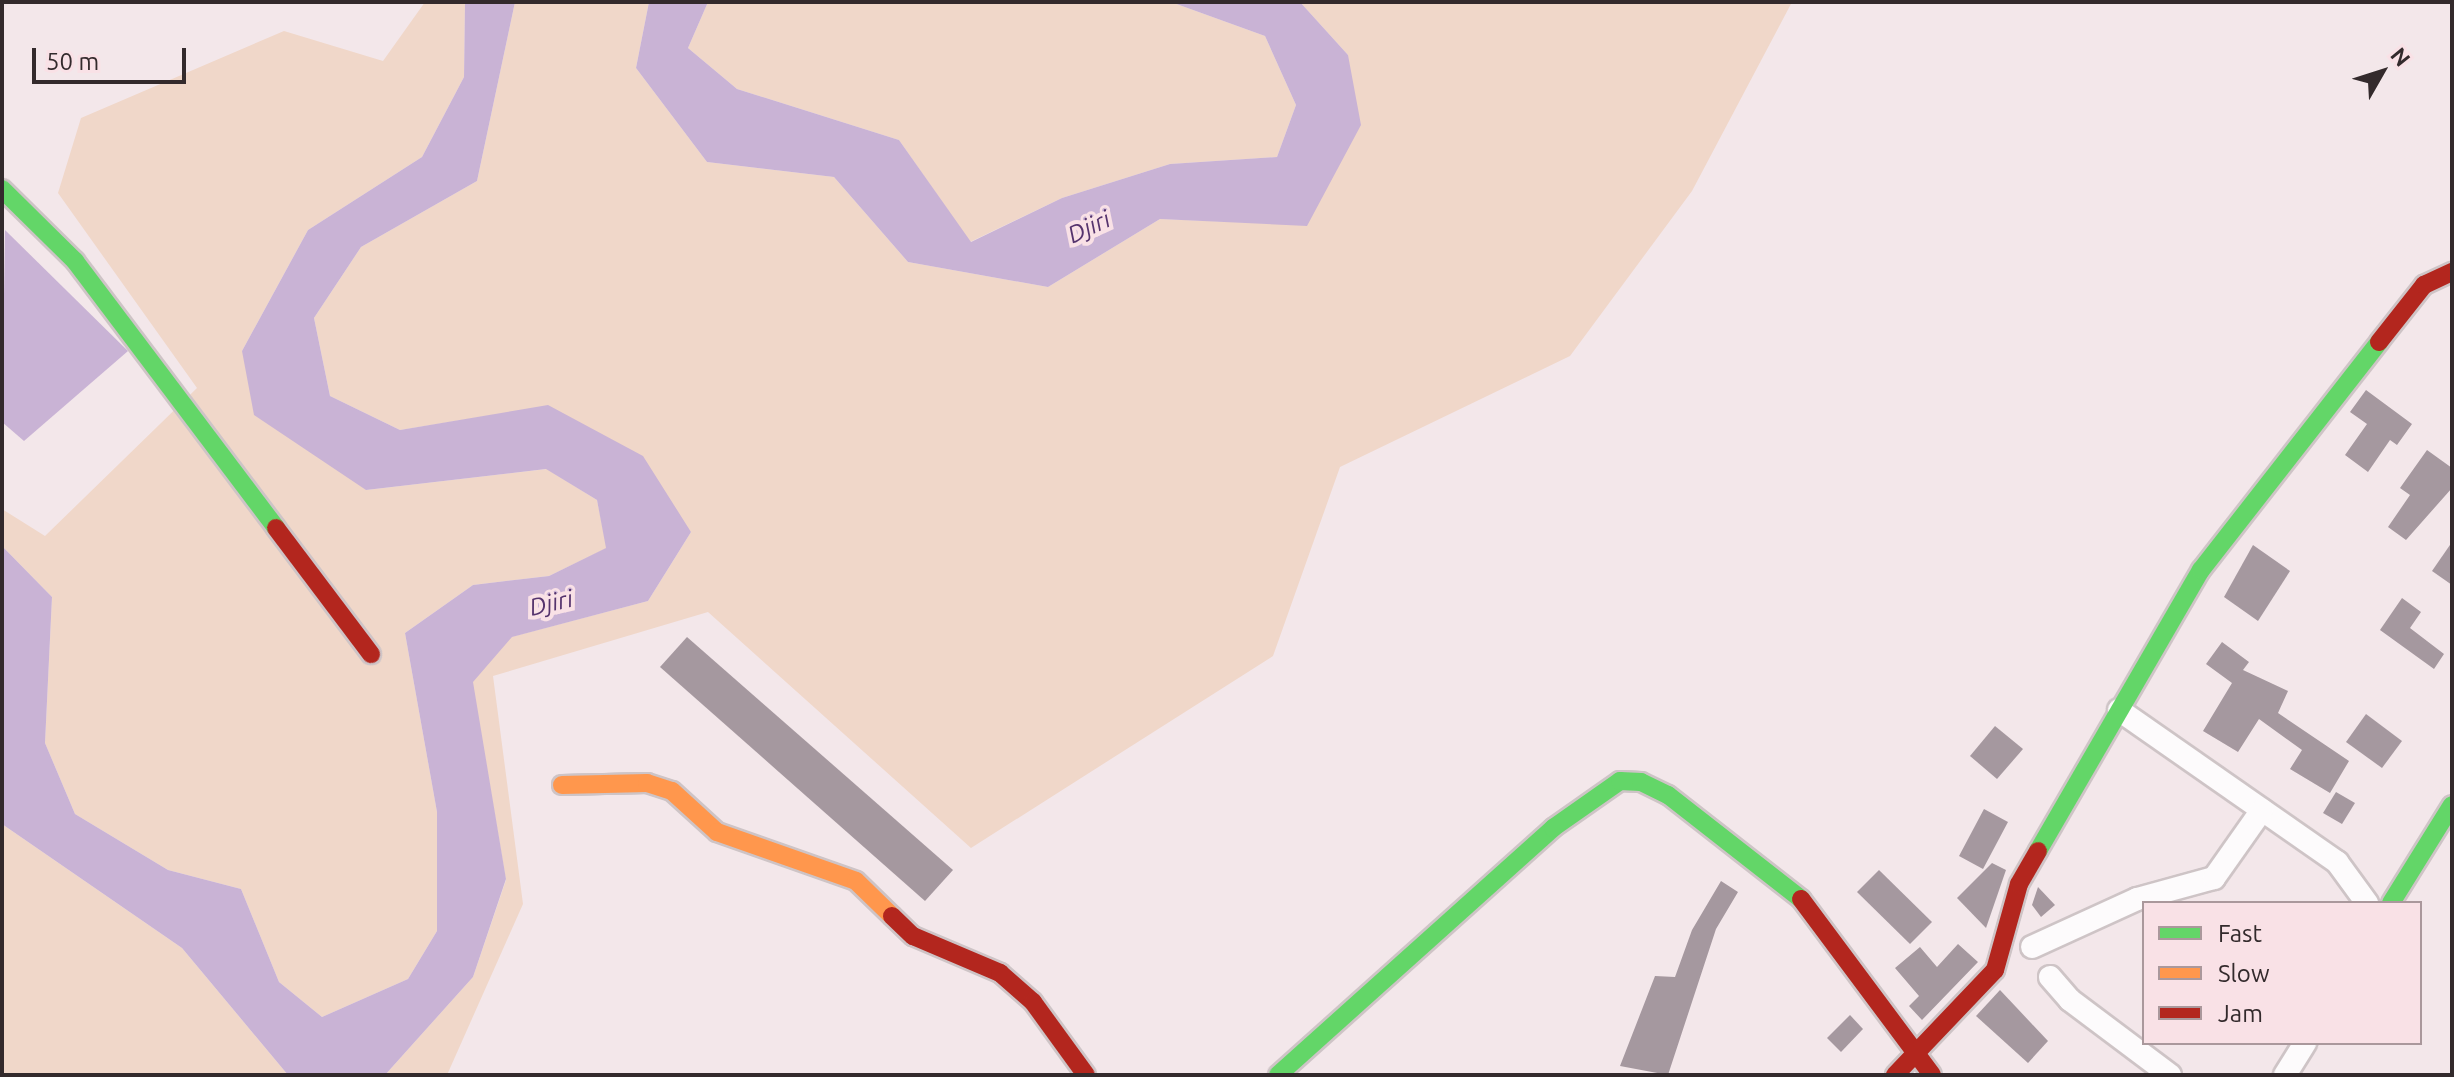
<!DOCTYPE html>
<style>
body{margin:0}
#map{position:relative;width:2454px;height:1077px;overflow:hidden;background:#f3e7ea;font-family:Ubuntu,sans-serif}
div>[style]{position:absolute}
[style*='--x']{left:calc(var(--x)*1px);top:calc(var(--y)*1px);width:calc(var(--w)*1px);rotate:calc(var(--a)*1deg)}
.green>*{inset:0;background:#f0d7c9}
.water>*{inset:0;background:#c9b3d5}
.building>*{inset:0;background:#a5989f}
.roads{filter:drop-shadow(2px 0 #cec4c6) drop-shadow(-2px 0 #cec4c6) drop-shadow(0 2px #cec4c6) drop-shadow(0 -2px #cec4c6)}
.street>*{height:22px;margin:-11px;padding:0 11px;transform-origin:11px;border-radius:11px;background:#fdfbfc}
.fast>*{height:18px;margin:-9px;padding:0 9px;transform-origin:9px;border-radius:9px;background:#63d668}
.slow>*{height:18px;margin:-9px;padding:0 9px;transform-origin:9px;border-radius:9px;background:#ff974d}
.jam>*{height:18px;margin:-9px;padding:0 9px;transform-origin:9px;border-radius:9px;background:#b3261e}
span{translate:-50% -50%;white-space:nowrap;text-align:center;line-height:1.15;-webkit-text-stroke:8px #f9e1e6;paint-order:stroke}
.water-label{font-size:24px;color:#55336d;font-style:italic}
.frame{position:absolute;inset:0;border:4px solid #332a2c;pointer-events:none}
.legend{position:absolute;left:2142px;top:901px;width:280px;height:144px;box-sizing:border-box;background:#f9e1e6;border:2px solid #aa989c;margin:0;padding:10px 14px;list-style:none;font-size:24px;color:#332a2c}
.legend li{display:flex;align-items:center;gap:16px;height:40px}
.legend b{width:40px;border:2px solid #aa989c}
.north{position:absolute;left:2342px;top:32px;width:80px;height:80px;-webkit-text-stroke:6px #f9e1e6;paint-order:stroke;rotate:51deg;font-size:22px;font-weight:700;line-height:32px;text-align:center;color:#332a2c}
.north::after{content:'';display:block;margin:auto;width:28px;height:36px;background:#332a2c;clip-path:polygon(50% 0,100% 100%,50% 72%,0 100%)}
.scale{position:absolute;left:32px;top:48px;width:154px;height:36px;box-sizing:border-box;border:4px solid #332a2c;border-top:0;padding-left:10px;font-size:24px;line-height:28px;white-space:nowrap;color:#332a2c;-webkit-text-stroke:6px #f9e1e6;paint-order:stroke}
</style>
<div id="map">
<div class="green">
<i style="clip-path:polygon(425px 2px,465px 2px,464px 77px,422px 157px,308px 230px,242px 351px,366px 490px,547px 469px,597px 500px,607px 548px,549px 576px,473px 585px,405px 633px,437px 812px,437px 931px,408px 979px,322px 1017px,279px 982px,241px 889px,168px 870px,75px 814px,45px 743px,52px 597px,2px 546px,2px 509px,45px 536px,197px 388px,58px 193px,81px 118px,284px 31px,383px 61px)"></i>
<i style="clip-path:polygon(515px 2px,649px 2px,636px 68px,707px 162px,834px 177px,908px 262px,1048px 287px,1160px 219px,1307px 225px,1348px 55px,1300px 2px,1792px 2px,1692px 191px,1570px 356px,1340px 467px,1273px 656px,971px 848px,708px 612px,493px 676px,523px 904px,447px 1075px,385px 1075px,473px 977px,506px 880px,472px 682px,511px 637px,648px 601px,691px 532px,548px 406px,400px 430px,330px 396px,314px 318px,361px 247px,477px 181px)"></i>
<i style="clip-path:polygon(708px 2px,1171px 2px,1265px 36px,1296px 105px,1277px 157px,1170px 164px,1062px 198px,970px 242px,899px 140px,737px 89px,688px 48px)"></i>
<i style="clip-path:polygon(2px 824px,182px 948px,288px 1075px,2px 1075px)"></i>
</div>
<div class="water">
<i style="clip-path:polygon(465px 2px,515px 2px,477px 181px,361px 247px,314px 318px,330px 396px,400px 430px,548px 405px,643px 456px,691px 532px,648px 601px,512px 637px,473px 682px,506px 879px,473px 977px,385px 1075px,288px 1075px,182px 948px,2px 824px,2px 546px,52px 597px,45px 743px,75px 814px,168px 870px,241px 889px,279px 982px,322px 1017px,408px 979px,437px 931px,437px 812px,405px 633px,473px 585px,549px 576px,606px 548px,597px 500px,546px 469px,366px 490px,254px 415px,242px 351px,308px 230px,422px 157px,464px 77px)"></i>
<i style="clip-path:polygon(649px 2px,708px 2px,688px 48px,737px 89px,899px 140px,971px 242px,1062px 198px,1170px 164px,1277px 157px,1296px 105px,1265px 36px,1171px 2px,1300px 2px,1348px 55px,1361px 125px,1307px 226px,1160px 219px,1048px 287px,908px 262px,834px 177px,707px 162px,636px 68px)"></i>
<i style="clip-path:polygon(5px 230px,128px 351px,24px 441px,2px 422px)"></i>
</div>
<div class="building">
<i style="clip-path:polygon(2366px 390px,2412px 424px,2397px 445px,2390px 440px,2368px 472px,2345px 455px,2367px 424px,2350px 412px)"></i>
<i style="clip-path:polygon(2427px 450px,2452px 468px,2452px 488px,2406px 540px,2388px 527px,2410px 495px,2400px 488px)"></i>
<i style="clip-path:polygon(2452px 542px,2452px 585px,2432px 571px)"></i>
<i style="clip-path:polygon(2253px 545px,2290px 571px,2258px 621px,2224px 597px)"></i>
<i style="clip-path:polygon(2402px 598px,2421px 612px,2410px 628px,2444px 654px,2434px 669px,2380px 630px)"></i>
<i style="clip-path:polygon(687px 637px,953px 870px,925px 901px,660px 667px)"></i>
<i style="clip-path:polygon(2222px 642px,2249px 662px,2243px 670px,2288px 691px,2278px 713px,2349px 761px,2330px 793px,2290px 769px,2302px 750px,2259px 719px,2238px 752px,2203px 731px,2232px 683px,2206px 664px)"></i>
<i style="clip-path:polygon(2366px 714px,2402px 741px,2382px 768px,2346px 742px)"></i>
<i style="clip-path:polygon(1995px 726px,2023px 749px,1997px 779px,1970px 756px)"></i>
<i style="clip-path:polygon(2336px 792px,2355px 803px,2342px 824px,2323px 813px)"></i>
<i style="clip-path:polygon(1984px 809px,2008px 822px,1983px 869px,1959px 856px)"></i>
<i style="clip-path:polygon(1992px 863px,2006px 870px,1986px 928px,1957px 898px)"></i>
<i style="clip-path:polygon(1879px 870px,1932px 922px,1910px 944px,1857px 892px)"></i>
<i style="clip-path:polygon(1721px 881px,1738px 892px,1716px 929px,1668px 1075px,1620px 1066px,1655px 976px,1675px 977px,1692px 930px)"></i>
<i style="clip-path:polygon(2038px 887px,2055px 905px,2041px 917px,2032px 905px)"></i>
<i style="clip-path:polygon(1958px 944px,1978px 962px,1922px 1020px,1909px 1006px,1919px 996px,1895px 968px,1920px 947px,1937px 967px)"></i>
<i style="clip-path:polygon(2000px 990px,2048px 1041px,2028px 1063px,1976px 1016px)"></i>
<i style="clip-path:polygon(1850px 1015px,1863px 1029px,1841px 1052px,1827px 1038px)"></i>
</div>
<div class="roads">
<div class="street">
<i style="--x:2119;--y:710;--w:266;--a:34.9"></i>
<i style="--x:2337;--y:862;--w:51;--a:53.8"></i>
<i style="--x:2032;--y:947;--w:115;--a:-24.6"></i>
<i style="--x:2137;--y:899;--w:80;--a:-15.3"></i>
<i style="--x:2214;--y:878;--w:83;--a:-54.8"></i>
<i style="--x:2050;--y:977;--w:30;--a:49"></i>
<i style="--x:2070;--y:1000;--w:125;--a:36.9"></i>
<i style="--x:2285;--y:1075;--w:38;--a:-58"></i>
</div>
<div class="fast">
<i style="--x:2;--y:189;--w:103;--a:44.6"></i>
<i style="--x:75;--y:261;--w:334;--a:53"></i>
<i style="--x:2038;--y:851;--w:325;--a:-59.9"></i>
<i style="--x:2201;--y:570;--w:289;--a:-52"></i>
<i style="--x:2391;--y:903;--w:115;--a:-58.1"></i>
<i style="--x:1278;--y:1075;--w:370;--a:-41.9"></i>
<i style="--x:1553;--y:828;--w:82;--a:-35"></i>
<i style="--x:1620;--y:781;--w:21;--a:3"></i>
<i style="--x:1641;--y:782;--w:30;--a:26"></i>
<i style="--x:1668;--y:795;--w:169;--a:38"></i>
</div>
<div class="slow">
<i style="--x:562;--y:785;--w:85;--a:-1.3"></i>
<i style="--x:647;--y:783;--w:26;--a:18"></i>
<i style="--x:672;--y:791;--w:61;--a:42.3"></i>
<i style="--x:717;--y:832;--w:147;--a:19.4"></i>
<i style="--x:856;--y:881;--w:50;--a:44.2"></i>
</div>
<div class="jam">
<i style="--x:2379;--y:342;--w:73;--a:-51.7"></i>
<i style="--x:2424;--y:285;--w:31;--a:-25"></i>
<i style="--x:276;--y:528;--w:158;--a:53"></i>
<i style="--x:1801;--y:899;--w:219;--a:53.3"></i>
<i style="--x:892;--y:916;--w:29;--a:44"></i>
<i style="--x:913;--y:936;--w:95;--a:23"></i>
<i style="--x:1000;--y:973;--w:44;--a:41.3"></i>
<i style="--x:1033;--y:1002;--w:90;--a:54"></i>
<i style="--x:1895;--y:1075;--w:145;--a:-46.4"></i>
<i style="--x:1995;--y:970;--w:89;--a:-74.4"></i>
<i style="--x:2019;--y:884;--w:38;--a:-60"></i>
</div>
</div>
<div class="water-label">
<span style="left:1089px;top:227px;rotate:-25deg">Djiri</span>
<span style="left:551px;top:603px;rotate:-13deg">Djiri</span>
</div>
<div class="frame"></div>
<ul class="legend">
<li><b style="height:10px;background:#63d668"></b>Fast</li>
<li><b style="height:10px;background:#ff974d"></b>Slow</li>
<li><b style="height:10px;background:#b3261e"></b>Jam</li>
</ul>
<div class="north">N</div>
<div class="scale">50 m</div>
</div>
